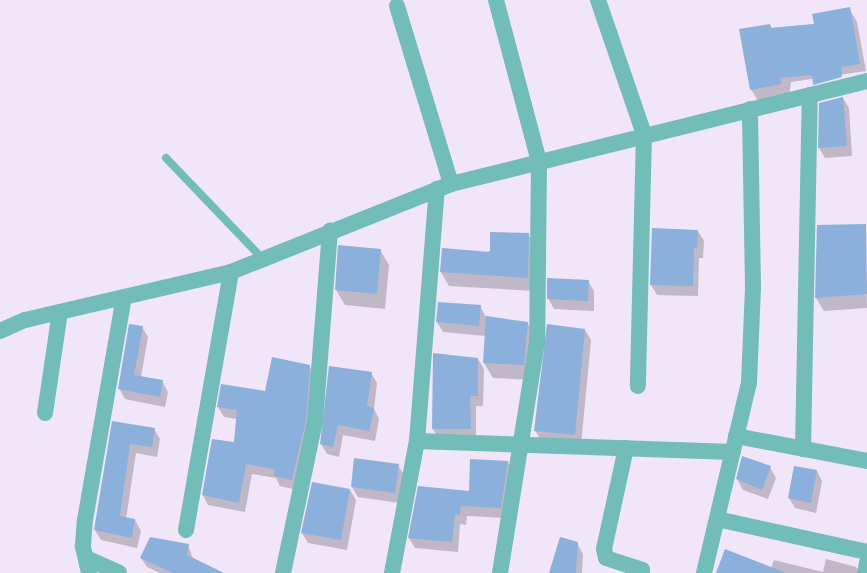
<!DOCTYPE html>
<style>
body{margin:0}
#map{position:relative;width:867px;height:573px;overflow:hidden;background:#f1e5f9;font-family:Figtree,sans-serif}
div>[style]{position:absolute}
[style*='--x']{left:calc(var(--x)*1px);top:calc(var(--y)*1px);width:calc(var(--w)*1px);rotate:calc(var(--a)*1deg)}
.shadow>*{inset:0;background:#0003}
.building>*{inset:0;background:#8bb0db}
.service>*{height:8px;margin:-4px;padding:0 4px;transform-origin:4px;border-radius:4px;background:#72bcb9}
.minor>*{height:16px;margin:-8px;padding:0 8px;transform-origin:8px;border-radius:8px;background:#72bcb9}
span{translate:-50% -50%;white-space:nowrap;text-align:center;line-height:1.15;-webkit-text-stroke:4px #f1e5f9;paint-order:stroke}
</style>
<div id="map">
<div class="shadow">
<i style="clip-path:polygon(849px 8px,857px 22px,866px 71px,791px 82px,789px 98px,759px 103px,751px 89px,770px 25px,772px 28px,815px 24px)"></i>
<i style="clip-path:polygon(843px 98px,849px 108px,852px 156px,825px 158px,819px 148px)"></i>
<i style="clip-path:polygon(865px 225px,867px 308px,824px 311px,816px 298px)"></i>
<i style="clip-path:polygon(698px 231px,704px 241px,703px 258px,699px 258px,698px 296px,657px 295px,651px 285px)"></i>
<i style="clip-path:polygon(528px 234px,536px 247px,535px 291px,449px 286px,441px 272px)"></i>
<i style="clip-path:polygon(380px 250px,389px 265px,385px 309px,345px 305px,336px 290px)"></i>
<i style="clip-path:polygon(588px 281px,594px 291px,594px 311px,554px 309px,548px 298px)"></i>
<i style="clip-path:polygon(439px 303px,480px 306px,486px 317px,527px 322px,536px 338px,532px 380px,493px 378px,484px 363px,486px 336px,443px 332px,437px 322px)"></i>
<i style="clip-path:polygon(142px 327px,148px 337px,141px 377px,162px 381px,168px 392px,165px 407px,125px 399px,119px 388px)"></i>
<i style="clip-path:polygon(585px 330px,591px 340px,581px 445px,541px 441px,535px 430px)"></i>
<i style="clip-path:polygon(478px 359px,484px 369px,483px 406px,476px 406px,476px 439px,439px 439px,433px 429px)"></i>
<i style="clip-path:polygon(309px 366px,315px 376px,298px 490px,280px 486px,276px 478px,252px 474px,245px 512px,208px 505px,203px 495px,212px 440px,234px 443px,237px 419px,224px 417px,218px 407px,266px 392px)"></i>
<i style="clip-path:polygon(371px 373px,377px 383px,374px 409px,379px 419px,375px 441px,343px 435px,339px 457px,327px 454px,321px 444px)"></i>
<i style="clip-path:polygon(113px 422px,154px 429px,160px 439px,157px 457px,136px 453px,126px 519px,135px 520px,141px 531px,137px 548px,101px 540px,95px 530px)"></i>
<i style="clip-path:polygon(508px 462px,514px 472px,506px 518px,467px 516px,466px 525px,460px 524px,458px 552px,415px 548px,409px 538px)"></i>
<i style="clip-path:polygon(398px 465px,404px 475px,400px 503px,358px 497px,352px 487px)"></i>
<i style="clip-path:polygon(770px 467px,776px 478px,768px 499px,743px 490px,737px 479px)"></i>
<i style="clip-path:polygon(817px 471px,822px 481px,816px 513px,795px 508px,789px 498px)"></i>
<i style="clip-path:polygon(350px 490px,356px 500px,347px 550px,308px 543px,302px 533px)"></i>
<i style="clip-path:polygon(577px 543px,583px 554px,582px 573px,550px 573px)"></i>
<i style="clip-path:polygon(188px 545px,193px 559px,222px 573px,160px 573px,147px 567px,141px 558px)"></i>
<i style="clip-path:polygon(826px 559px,856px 567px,860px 573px,717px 573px,771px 568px,774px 560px,823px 572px)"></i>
</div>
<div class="building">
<i style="clip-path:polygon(850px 7px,860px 64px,841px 67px,842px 77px,813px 85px,812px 75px,780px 78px,781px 84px,750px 90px,739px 29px,770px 24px,771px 28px,814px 24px,812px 14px)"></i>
<i style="clip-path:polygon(843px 97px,847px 146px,818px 148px,819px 103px)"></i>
<i style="clip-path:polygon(866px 224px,867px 294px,815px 298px,817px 225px)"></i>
<i style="clip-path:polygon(652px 228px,698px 230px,697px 248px,694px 248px,693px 286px,650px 285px)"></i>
<i style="clip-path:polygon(490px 232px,529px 233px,528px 278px,440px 272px,442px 248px,490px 252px)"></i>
<i style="clip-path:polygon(338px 245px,381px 249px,377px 294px,335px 290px)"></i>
<i style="clip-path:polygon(547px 278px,589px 280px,588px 301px,547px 299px)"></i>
<i style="clip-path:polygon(438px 302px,481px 305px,479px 326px,436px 322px)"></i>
<i style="clip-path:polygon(486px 316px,528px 322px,524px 365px,483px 363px)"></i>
<i style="clip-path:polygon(129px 324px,143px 326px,134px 375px,163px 380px,160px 397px,118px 389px)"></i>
<i style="clip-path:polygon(547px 324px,585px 329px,575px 435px,534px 431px)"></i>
<i style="clip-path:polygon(433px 353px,478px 358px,478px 396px,470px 396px,471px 429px,432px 429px)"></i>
<i style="clip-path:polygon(272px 357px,310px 365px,306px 420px,292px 480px,274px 476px,275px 469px,246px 464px,239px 503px,202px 495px,212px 439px,234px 442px,237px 410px,217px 407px,221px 384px,265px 391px)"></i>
<i style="clip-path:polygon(329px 366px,372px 372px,367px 406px,374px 408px,369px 431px,338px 425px,333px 447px,320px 444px)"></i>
<i style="clip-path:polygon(112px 421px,155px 428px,152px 447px,130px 444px,120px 516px,135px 519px,132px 538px,94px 530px)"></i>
<i style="clip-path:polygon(742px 456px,771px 466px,762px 490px,736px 479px)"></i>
<i style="clip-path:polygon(354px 458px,399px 464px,395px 493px,351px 487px)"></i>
<i style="clip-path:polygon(470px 459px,508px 461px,501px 508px,461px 506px,460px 515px,455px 514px,452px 542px,408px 538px,418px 486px,469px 491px)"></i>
<i style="clip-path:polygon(794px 466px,817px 470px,811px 503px,788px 498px)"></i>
<i style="clip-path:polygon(312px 482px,350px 489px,341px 540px,301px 533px)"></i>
<i style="clip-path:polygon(150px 537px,189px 544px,187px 555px,224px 573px,173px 573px,140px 558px)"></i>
<i style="clip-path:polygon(560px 537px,578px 542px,576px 573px,549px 573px)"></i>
<i style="clip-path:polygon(725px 549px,784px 572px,784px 573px,716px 573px)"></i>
</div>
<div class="service">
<i style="--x:166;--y:158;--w:140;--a:46.2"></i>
</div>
<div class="minor">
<i style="--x:496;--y:0;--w:168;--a:75.1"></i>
<i style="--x:539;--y:162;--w:180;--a:90.6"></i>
<i style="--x:537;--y:342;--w:234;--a:99.1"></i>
<i style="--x:598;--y:0;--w:142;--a:71.1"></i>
<i style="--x:644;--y:134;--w:252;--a:91.4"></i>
<i style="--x:397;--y:6;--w:186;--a:73.1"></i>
<i style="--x:0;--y:331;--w:27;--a:-24"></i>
<i style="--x:25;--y:320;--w:212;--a:-13.1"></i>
<i style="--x:231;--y:272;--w:237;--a:-21.8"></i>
<i style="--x:451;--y:184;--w:429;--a:-13.9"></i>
<i style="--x:45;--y:413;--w:102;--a:-81.6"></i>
<i style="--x:736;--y:436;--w:133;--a:10.8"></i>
<i style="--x:417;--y:441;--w:316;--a:2"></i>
<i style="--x:626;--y:448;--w:103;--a:102.3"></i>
<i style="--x:604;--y:549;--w:9;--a:77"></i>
<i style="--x:606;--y:558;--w:38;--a:18"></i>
<i style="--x:642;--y:570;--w:3;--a:108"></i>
<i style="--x:803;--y:449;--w:354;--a:-88.9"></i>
<i style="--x:717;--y:519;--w:154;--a:12.4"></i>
<i style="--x:186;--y:530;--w:262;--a:-80.1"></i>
<i style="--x:86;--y:558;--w:36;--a:24"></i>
<i style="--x:89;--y:573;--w:28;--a:-103"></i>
<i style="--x:83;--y:546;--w:26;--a:-86"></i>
<i style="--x:85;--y:520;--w:226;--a:-80.1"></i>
<i style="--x:283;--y:573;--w:155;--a:-78.1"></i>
<i style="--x:315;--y:421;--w:191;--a:-85.5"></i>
<i style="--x:392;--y:573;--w:134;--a:-79.3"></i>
<i style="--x:417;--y:441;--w:253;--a:-85.5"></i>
<i style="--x:704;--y:573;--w:195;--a:-76.7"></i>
<i style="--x:749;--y:383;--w:96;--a:-87.6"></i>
<i style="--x:753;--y:287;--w:178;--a:-91"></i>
<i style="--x:865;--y:573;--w:10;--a:-79"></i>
</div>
</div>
